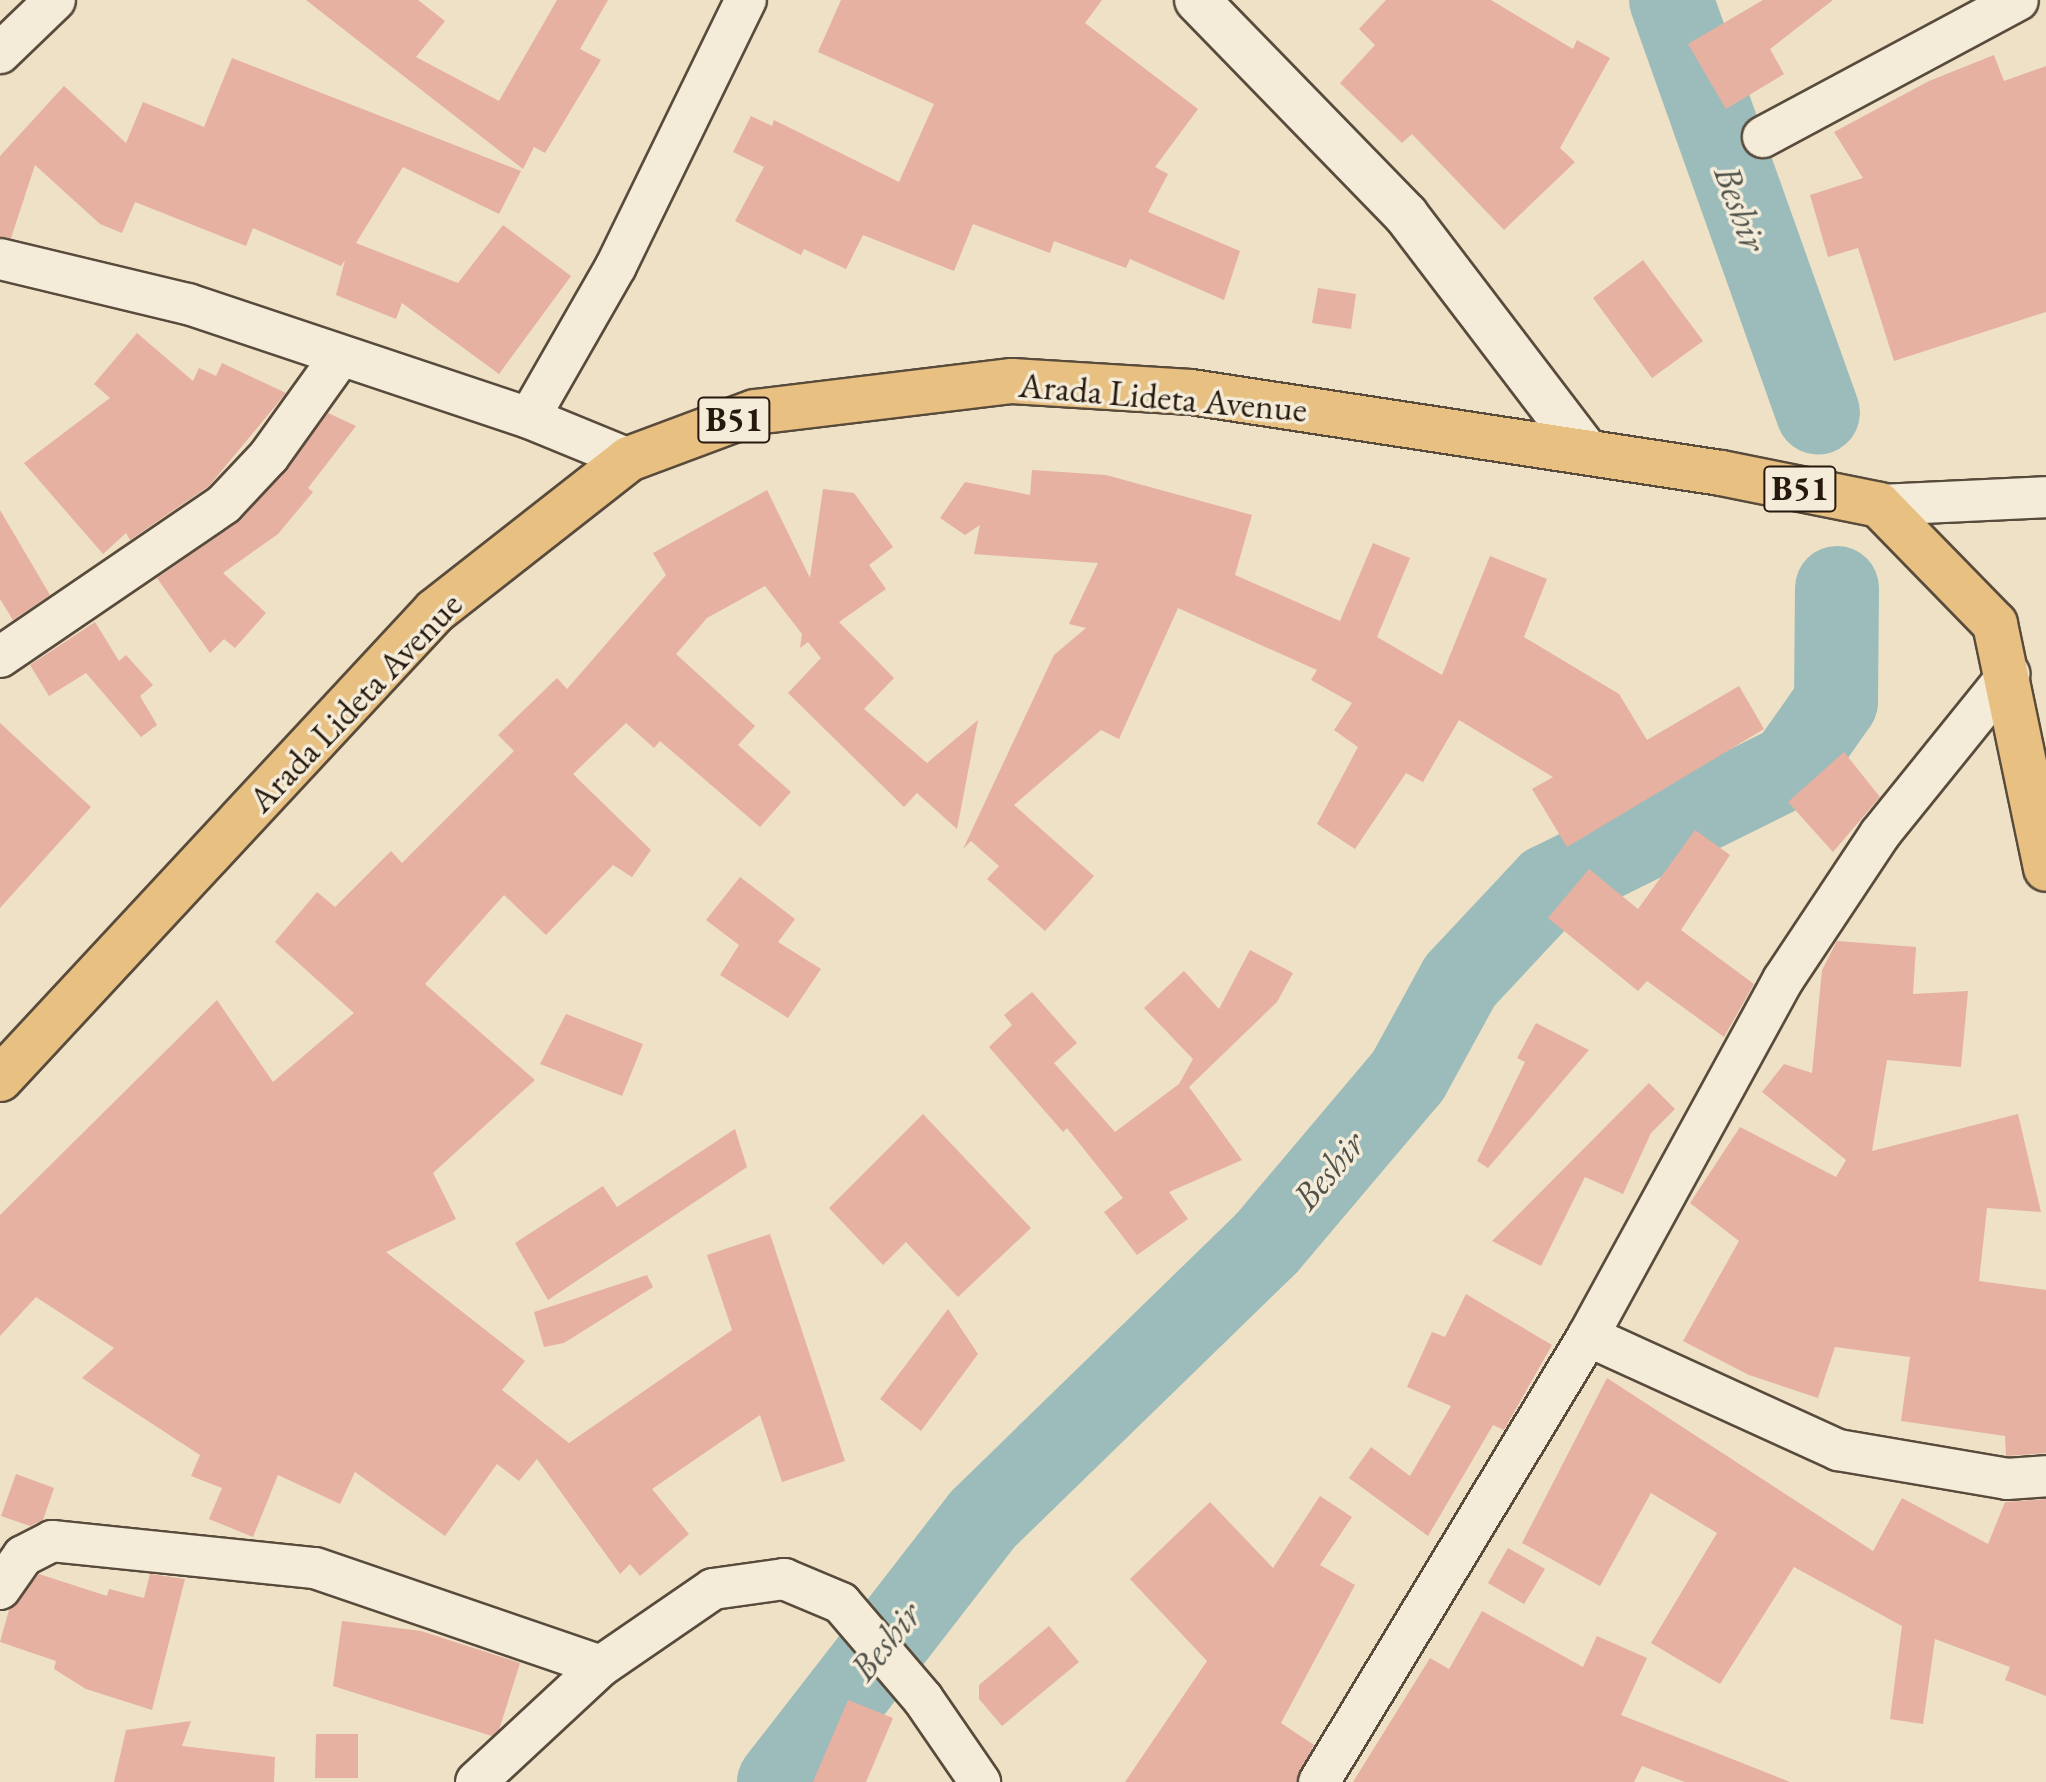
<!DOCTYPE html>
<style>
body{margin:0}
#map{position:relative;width:2046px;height:1782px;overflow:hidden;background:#eee1c5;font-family:"EB Garamond",serif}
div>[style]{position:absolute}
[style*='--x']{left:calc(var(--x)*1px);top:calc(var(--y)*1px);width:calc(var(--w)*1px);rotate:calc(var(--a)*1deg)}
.river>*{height:84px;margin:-42px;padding:0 42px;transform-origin:42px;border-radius:42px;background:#9bbcbb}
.building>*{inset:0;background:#e6b1a1}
.roads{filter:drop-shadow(2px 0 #594b3c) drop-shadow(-2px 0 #594b3c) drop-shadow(0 2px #594b3c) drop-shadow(0 -2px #594b3c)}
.street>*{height:40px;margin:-20px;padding:0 20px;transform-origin:20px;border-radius:20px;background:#f4ecd9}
.secondary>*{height:44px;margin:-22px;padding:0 22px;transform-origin:22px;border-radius:22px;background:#f4ecd9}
.highway>*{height:44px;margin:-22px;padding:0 22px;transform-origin:22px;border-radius:22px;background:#e7c082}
span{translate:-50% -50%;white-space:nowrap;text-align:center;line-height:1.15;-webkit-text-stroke:7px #f4ecd9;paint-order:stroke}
.shield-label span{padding:2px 6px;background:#f4ecd9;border:2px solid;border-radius:6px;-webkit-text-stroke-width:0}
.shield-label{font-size:34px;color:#27190e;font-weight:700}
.street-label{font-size:36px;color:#27190e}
.water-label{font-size:38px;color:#50524b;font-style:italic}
</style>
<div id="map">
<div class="river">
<i style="--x:1671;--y:0;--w:438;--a:70.4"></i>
<i style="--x:779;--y:1782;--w:331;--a:-52.2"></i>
<i style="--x:982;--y:1520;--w:396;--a:-44.2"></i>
<i style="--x:1266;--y:1244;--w:220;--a:-49.8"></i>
<i style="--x:1408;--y:1076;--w:108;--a:-61.3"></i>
<i style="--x:1460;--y:981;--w:130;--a:-46.9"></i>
<i style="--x:1549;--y:886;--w:270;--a:-26.4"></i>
<i style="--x:1791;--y:766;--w:78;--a:-54.9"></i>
<i style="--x:1836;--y:702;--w:114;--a:-89.5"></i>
</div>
<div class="building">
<i style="clip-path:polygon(306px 0,418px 0,445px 21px,416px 57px,499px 101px,557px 0,608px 0,580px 49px,601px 60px,545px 153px,534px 147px,523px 169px)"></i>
<i style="clip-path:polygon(841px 0,1102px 0,1085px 23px,1198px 109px,1155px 167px,1168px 174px,1148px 212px,1240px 251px,1224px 300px,1130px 259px,1126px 268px,1054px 241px,1050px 253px,973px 224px,954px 271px,863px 235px,846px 269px,804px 249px,801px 255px,735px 221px,764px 167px,733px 152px,751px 116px,772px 126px,774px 120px,899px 182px,934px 104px,818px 52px)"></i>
<i style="clip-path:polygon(1386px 0,1491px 0,1573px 49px,1577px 40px,1610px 58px,1560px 148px,1575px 162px,1504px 230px,1412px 134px,1402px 143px,1340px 83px,1375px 45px,1359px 29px)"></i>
<i style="clip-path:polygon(1763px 0,1833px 0,1770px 49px,1784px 74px,1726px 109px,1688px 44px)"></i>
<i style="clip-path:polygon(1994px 55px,2004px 81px,2046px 66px,2046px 312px,1894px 361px,1858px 248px,1828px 257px,1810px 195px,1863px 178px,1834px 132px,1929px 81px)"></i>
<i style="clip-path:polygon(232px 58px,521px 171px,499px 214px,403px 167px,356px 243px,458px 283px,503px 225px,571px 276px,499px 374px,402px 303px,396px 319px,336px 295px,345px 260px,341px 266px,253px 228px,246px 246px,135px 202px,122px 233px,100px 224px,35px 165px,11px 238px,0 237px,0 156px,64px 86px,126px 143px,143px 102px,204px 127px)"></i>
<i style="clip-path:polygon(1643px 260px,1703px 341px,1652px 378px,1593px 298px)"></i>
<i style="clip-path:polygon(1318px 288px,1356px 294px,1351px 329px,1312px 323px)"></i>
<i style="clip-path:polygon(137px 333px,193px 381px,199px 368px,216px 376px,222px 363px,286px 393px,209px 486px,130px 540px,126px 533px,103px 554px,24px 463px,110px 398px,94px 384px)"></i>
<i style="clip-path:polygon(328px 413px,356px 426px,308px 488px,313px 492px,278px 534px,223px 573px,266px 613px,235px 648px,224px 639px,210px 653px,157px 578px,241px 520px)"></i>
<i style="clip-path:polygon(1032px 470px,1106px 475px,1252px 515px,1235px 575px,1340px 621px,1373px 543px,1410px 558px,1377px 637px,1442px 675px,1490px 556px,1547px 579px,1524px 637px,1619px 694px,1647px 740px,1739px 686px,1764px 729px,1567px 847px,1532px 789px,1553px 777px,1459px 720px,1423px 782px,1406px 773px,1355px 849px,1317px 824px,1358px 747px,1334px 730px,1352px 703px,1311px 680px,1317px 670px,1178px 608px,1119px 739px,1101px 730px,1014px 805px,1094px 876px,1045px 931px,987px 879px,999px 866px,971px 841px,963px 849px,1054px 655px,1086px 628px,1069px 624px,1098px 563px,974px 554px,980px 525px,965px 535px,940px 518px,965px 482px,1030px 495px)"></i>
<i style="clip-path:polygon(823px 489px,854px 493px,893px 547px,869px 565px,886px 589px,839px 622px,894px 678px,864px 709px,927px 763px,978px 720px,957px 829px,917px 793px,904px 807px,788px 693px,821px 658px,808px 642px,800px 648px,802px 634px,765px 586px,707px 618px,676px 654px,755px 726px,738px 745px,791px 792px,760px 827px,660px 741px,654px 748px,626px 723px,573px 774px,651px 850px,632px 877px,613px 865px,546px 935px,504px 895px,425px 984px,535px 1080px,433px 1173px,456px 1219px,386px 1252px,525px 1361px,502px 1390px,569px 1443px,732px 1330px,707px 1255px,770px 1234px,845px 1461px,782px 1482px,760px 1415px,652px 1489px,689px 1534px,640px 1576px,630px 1564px,620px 1574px,537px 1459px,519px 1481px,497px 1464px,445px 1536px,355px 1472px,340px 1504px,278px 1475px,253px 1537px,209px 1519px,222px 1488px,191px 1476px,200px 1455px,82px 1378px,114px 1348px,36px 1297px,0 1336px,0 1215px,217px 1000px,273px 1082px,354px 1013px,275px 942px,317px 892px,335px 907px,391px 851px,402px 863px,514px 751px,498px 735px,557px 678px,567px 689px,666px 575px,653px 553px,767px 490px,810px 578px)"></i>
<i style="clip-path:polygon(0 510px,50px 595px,13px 620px,0 599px)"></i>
<i style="clip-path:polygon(95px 622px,119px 661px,126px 655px,153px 685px,140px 696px,157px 725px,141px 737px,86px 673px,49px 696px,30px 665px)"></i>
<i style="clip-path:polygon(0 723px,91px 807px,0 908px)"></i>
<i style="clip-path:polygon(1844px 752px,1880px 797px,1833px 852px,1788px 802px)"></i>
<i style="clip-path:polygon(1695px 830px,1730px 855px,1681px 930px,1754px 984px,1724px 1037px,1647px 981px,1638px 991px,1548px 918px,1589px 869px,1638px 909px)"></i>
<i style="clip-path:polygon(740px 877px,795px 919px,778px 942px,821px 969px,788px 1018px,720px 975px,739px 945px,706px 920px)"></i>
<i style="clip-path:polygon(1837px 941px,1916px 947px,1913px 994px,1968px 991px,1961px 1067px,1887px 1060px,1872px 1151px,2018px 1114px,2041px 1212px,1987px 1208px,1979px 1281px,2046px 1290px,2046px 1453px,2006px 1456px,2005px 1436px,1901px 1421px,1910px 1357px,1835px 1347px,1818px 1398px,1749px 1375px,1683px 1341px,1739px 1241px,1690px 1203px,1740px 1127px,1836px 1177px,1846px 1160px,1762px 1092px,1784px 1064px,1812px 1073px,1822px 970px)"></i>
<i style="clip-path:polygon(1250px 950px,1293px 973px,1277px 1002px,1189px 1087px,1242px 1160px,1169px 1192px,1188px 1219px,1137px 1255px,1104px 1212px,1123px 1198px,1067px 1128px,1063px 1132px,989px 1047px,1012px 1025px,1004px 1015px,1032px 992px,1077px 1043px,1054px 1063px,1115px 1132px,1179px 1084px,1193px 1059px,1144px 1008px,1184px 971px,1219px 1009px)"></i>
<i style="clip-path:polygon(566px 1014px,643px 1044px,622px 1096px,540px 1064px)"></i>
<i style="clip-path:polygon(1536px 1023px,1589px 1050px,1488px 1168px,1477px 1161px,1525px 1062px,1517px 1058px)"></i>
<i style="clip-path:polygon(1649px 1083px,1675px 1109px,1651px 1133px,1623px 1194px,1585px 1177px,1541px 1266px,1492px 1241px)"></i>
<i style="clip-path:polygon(923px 1114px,1031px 1228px,958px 1297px,906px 1242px,883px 1265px,829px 1208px)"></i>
<i style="clip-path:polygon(735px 1129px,747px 1167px,548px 1300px,515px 1243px,603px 1186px,617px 1207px)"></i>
<i style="clip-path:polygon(647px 1275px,653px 1287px,564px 1343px,544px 1347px,534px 1312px)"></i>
<i style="clip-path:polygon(1466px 1294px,1552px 1345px,1504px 1430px,1493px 1425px,1428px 1536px,1349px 1478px,1371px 1447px,1410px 1476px,1451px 1406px,1407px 1387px,1432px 1332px,1445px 1337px)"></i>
<i style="clip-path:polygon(948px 1309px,978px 1354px,921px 1431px,880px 1399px)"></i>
<i style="clip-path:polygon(1607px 1378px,1873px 1551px,1902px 1498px,1988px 1544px,2005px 1502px,2046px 1499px,2046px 1696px,2005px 1680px,2010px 1667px,1935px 1639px,1923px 1724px,1890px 1719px,1902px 1626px,1794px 1567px,1720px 1684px,1651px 1643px,1717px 1533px,1651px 1493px,1600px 1586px,1522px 1543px)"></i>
<i style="clip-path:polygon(16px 1474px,54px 1488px,43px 1520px,30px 1526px,1px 1516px)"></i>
<i style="clip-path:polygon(1320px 1496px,1352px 1517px,1320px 1565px,1355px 1585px,1281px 1723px,1314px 1745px,1296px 1782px,1125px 1782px,1207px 1661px,1130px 1579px,1210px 1502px,1273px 1568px)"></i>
<i style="clip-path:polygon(1508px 1548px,1545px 1569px,1524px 1604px,1488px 1583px)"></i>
<i style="clip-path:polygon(39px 1574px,107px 1596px,109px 1589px,144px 1598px,150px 1574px,185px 1579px,152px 1710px,86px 1689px,54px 1669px,56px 1661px,0 1642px,9px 1610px)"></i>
<i style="clip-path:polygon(1482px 1611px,1583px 1667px,1597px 1636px,1647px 1658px,1621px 1715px,1790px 1782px,1685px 1782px,1642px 1766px,1634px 1782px,1353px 1782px,1430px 1658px,1449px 1669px)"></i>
<i style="clip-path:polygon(342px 1621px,421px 1631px,520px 1663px,499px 1730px,492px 1736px,333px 1686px)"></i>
<i style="clip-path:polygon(1049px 1626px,1079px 1662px,1002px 1726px,979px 1699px,979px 1685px)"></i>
<i style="clip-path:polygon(848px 1700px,893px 1718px,866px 1782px,813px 1782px)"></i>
<i style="clip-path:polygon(191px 1721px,182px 1746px,275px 1757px,274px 1782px,114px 1782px,126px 1730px)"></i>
<i style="clip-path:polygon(316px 1734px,358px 1734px,358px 1778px,315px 1778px)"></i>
</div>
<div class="roads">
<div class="street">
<i style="--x:0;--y:53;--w:76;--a:-43.9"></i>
<i style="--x:1763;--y:137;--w:289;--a:-28.2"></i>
<i style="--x:0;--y:259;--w:193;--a:13.5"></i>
<i style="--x:188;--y:304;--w:360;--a:18.5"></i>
<i style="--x:529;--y:418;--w:108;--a:22.3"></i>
<i style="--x:529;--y:418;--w:175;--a:-60.2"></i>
<i style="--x:616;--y:266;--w:296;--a:-64"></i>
<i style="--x:1879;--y:505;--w:167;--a:-2.7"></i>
<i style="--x:0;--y:657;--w:271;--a:-34.3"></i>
<i style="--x:224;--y:504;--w:66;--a:-46.8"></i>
<i style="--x:269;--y:456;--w:122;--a:-54.4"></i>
<i style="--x:1588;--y:1336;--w:275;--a:24.5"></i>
<i style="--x:1838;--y:1450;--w:171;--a:9.7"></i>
<i style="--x:2007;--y:1479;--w:39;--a:-4"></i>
<i style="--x:0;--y:1589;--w:40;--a:-55.1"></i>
<i style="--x:23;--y:1556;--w:33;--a:-27"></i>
<i style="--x:52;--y:1541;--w:264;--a:5.9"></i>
<i style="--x:315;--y:1568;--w:302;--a:18.9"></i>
<i style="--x:476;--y:1782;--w:171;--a:-42.9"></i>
<i style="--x:601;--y:1666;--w:136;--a:-34.5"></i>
<i style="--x:713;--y:1589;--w:72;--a:-8"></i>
<i style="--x:784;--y:1579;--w:62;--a:22.8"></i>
<i style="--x:841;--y:1603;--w:126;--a:49.5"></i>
<i style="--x:923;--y:1699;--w:101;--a:55.5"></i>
<i style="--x:1319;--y:1782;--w:521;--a:-58.9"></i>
<i style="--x:1588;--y:1336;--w:406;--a:-61.3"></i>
<i style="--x:1783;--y:980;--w:175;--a:-56.4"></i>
<i style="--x:1880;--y:834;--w:206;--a:-51.1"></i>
</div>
<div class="secondary">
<i style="--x:1197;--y:0;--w:300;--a:45.8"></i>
<i style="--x:1406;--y:215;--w:297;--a:52.7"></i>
</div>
<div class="highway">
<i style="--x:0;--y:1079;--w:639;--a:-47.09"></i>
<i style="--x:435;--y:611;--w:246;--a:-38.1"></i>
<i style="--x:629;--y:459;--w:134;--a:-20.5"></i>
<i style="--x:755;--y:412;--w:259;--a:-6.9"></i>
<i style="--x:1012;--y:381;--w:179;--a:3.5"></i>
<i style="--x:1191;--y:392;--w:536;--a:8.69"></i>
<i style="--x:1721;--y:473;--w:161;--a:11.4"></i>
<i style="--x:1879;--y:505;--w:166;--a:45.7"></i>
<i style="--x:1995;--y:624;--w:250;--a:78.2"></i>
</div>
</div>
<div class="shield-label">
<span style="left:734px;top:420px">B51</span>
<span style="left:1800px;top:489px">B51</span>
</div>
<div class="street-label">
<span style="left:1163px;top:397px;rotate:5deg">Arada Lideta Avenue</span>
<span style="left:355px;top:702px;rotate:-46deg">Arada Lideta Avenue</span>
</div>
<div class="water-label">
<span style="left:1741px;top:208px;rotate:70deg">Beshir</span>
<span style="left:1328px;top:1170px;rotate:-50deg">Beshir</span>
<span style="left:885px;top:1641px;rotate:-51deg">Beshir</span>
</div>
</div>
